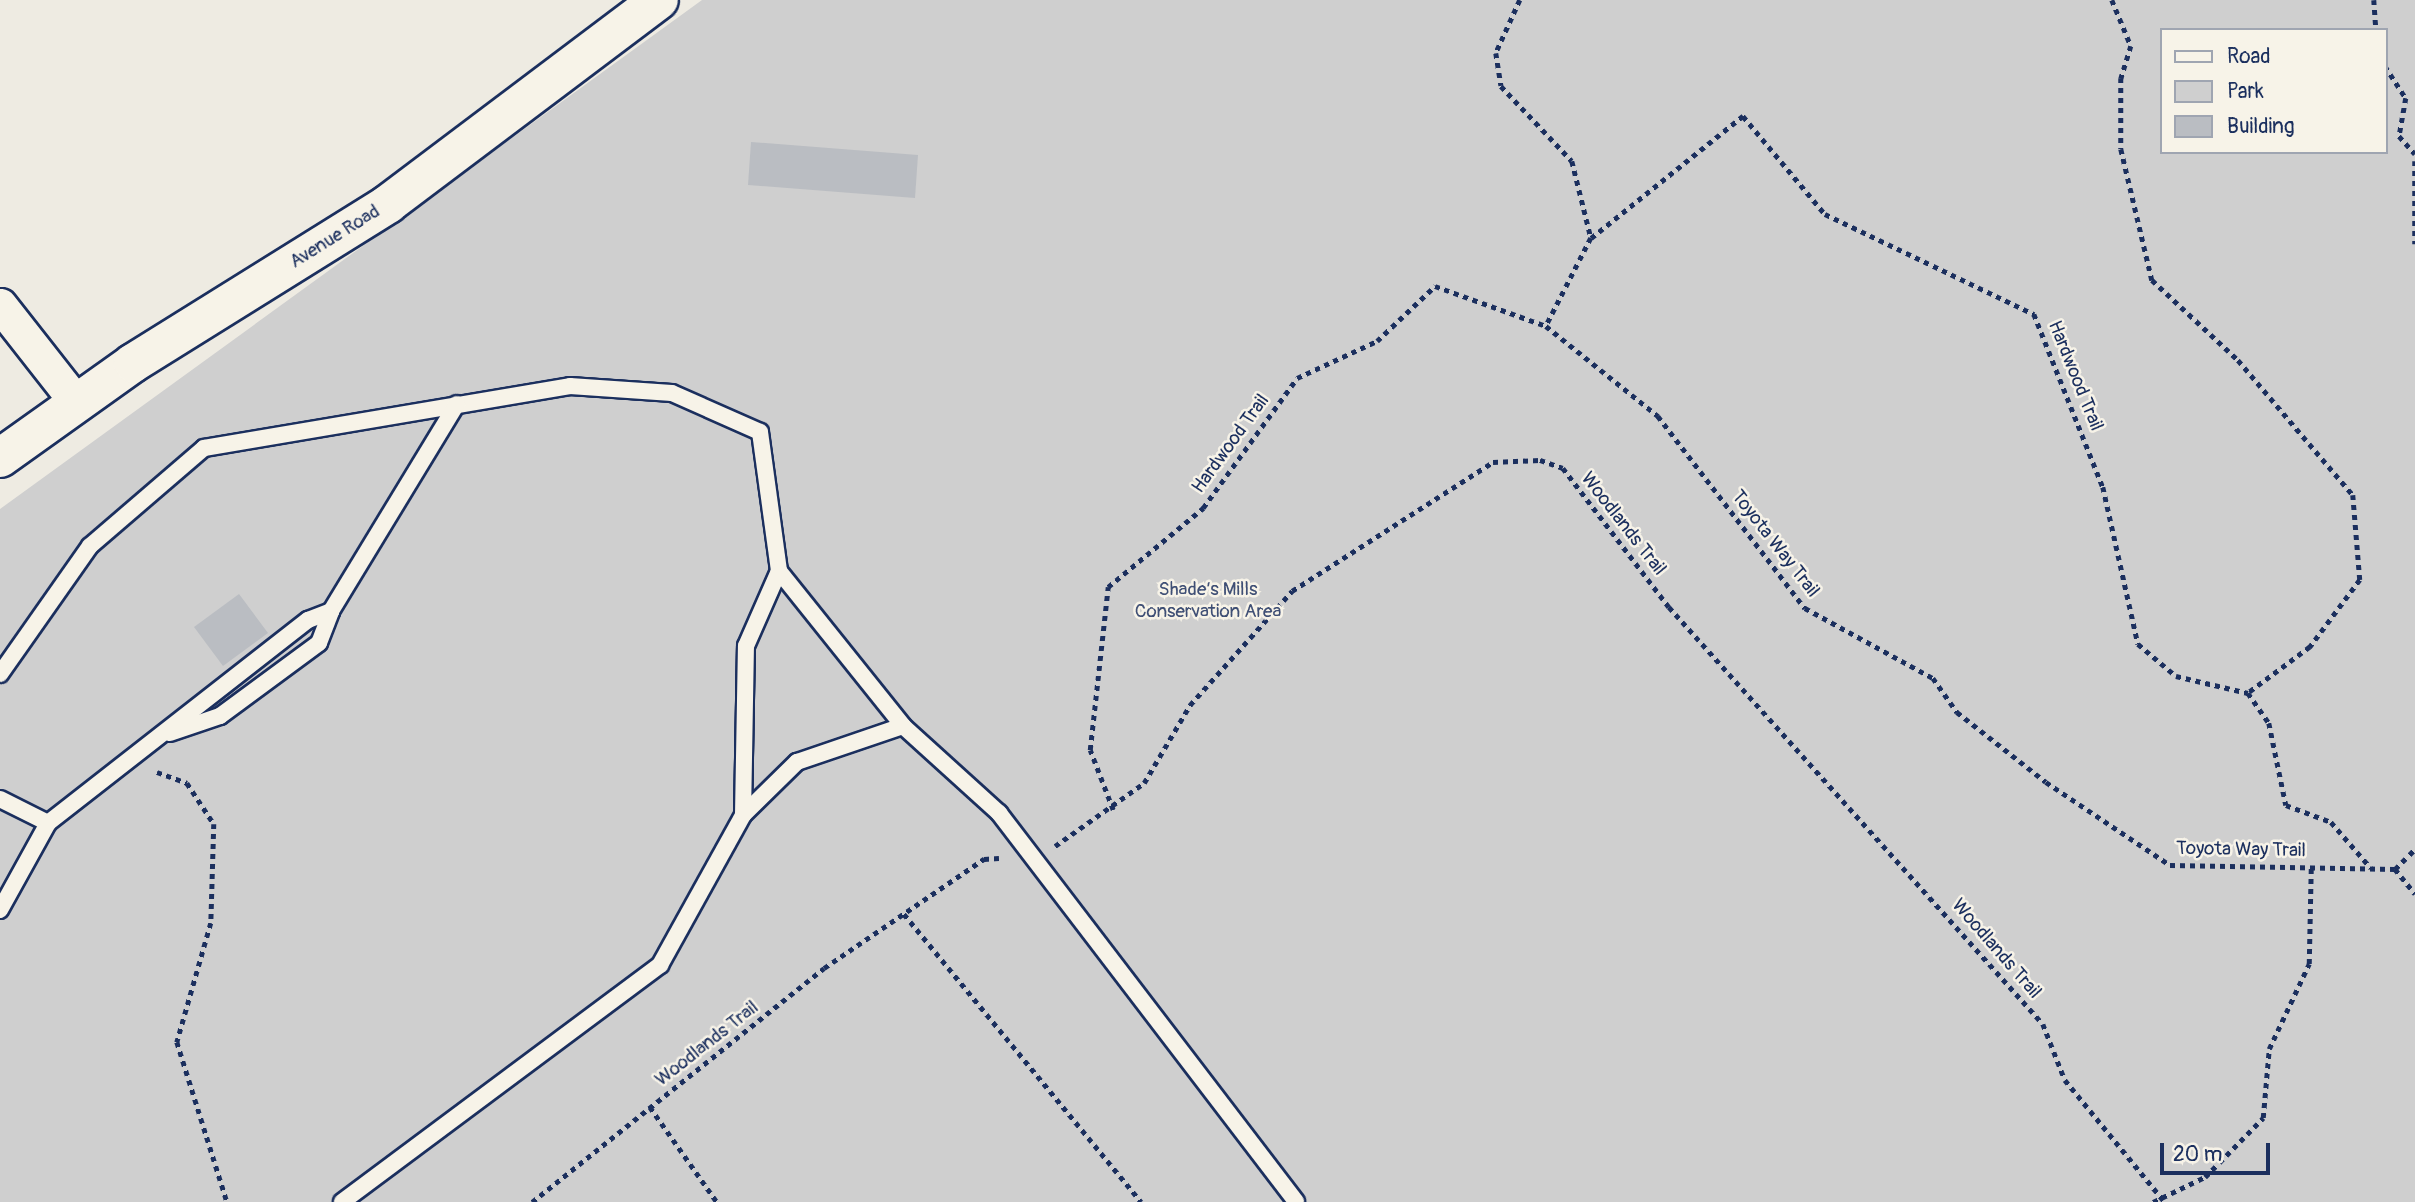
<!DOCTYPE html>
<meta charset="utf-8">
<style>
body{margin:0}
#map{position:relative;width:2415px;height:1202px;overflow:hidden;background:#eeebe2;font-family:Pangolin,sans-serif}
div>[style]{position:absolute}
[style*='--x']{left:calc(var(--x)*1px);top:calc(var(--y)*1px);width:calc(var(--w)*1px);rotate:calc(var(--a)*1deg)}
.green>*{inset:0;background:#cfcfcf}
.building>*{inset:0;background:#babdc2}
.path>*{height:4.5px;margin-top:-2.25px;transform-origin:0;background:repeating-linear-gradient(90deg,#1b2f5e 0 5px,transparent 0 10px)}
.roads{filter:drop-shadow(2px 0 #1b2f5e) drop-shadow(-2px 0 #1b2f5e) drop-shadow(0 2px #1b2f5e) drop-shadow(0 -2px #1b2f5e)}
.service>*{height:16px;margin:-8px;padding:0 8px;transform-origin:8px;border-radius:8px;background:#f7f3e8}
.minor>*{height:33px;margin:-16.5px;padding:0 16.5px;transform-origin:16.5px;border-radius:16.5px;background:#f7f3e8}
.tertiary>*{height:38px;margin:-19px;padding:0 19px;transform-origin:19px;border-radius:19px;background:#f7f3e8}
span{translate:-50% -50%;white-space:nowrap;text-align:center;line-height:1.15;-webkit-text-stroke:5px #f7f3e8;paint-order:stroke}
.street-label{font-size:19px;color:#1b2f5e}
.park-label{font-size:19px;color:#3f4f75}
.legend{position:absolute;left:2160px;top:28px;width:228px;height:126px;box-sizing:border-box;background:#f7f3e8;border:2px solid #9fa5b1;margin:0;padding:9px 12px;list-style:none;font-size:21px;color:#1b2f5e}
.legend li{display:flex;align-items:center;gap:14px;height:35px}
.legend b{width:35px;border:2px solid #9fa5b1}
.scale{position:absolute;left:2160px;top:1143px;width:110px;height:32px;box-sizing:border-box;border:4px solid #1b2f5e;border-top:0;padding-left:9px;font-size:21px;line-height:24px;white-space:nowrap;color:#1b2f5e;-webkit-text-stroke:5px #f7f3e8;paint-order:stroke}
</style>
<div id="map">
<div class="green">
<i style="clip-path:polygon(evenodd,702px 0,2415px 0,2415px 1202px,0 1202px,0 509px,702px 0,2161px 30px,2385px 30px,2385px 152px,2161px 152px,2161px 30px)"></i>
</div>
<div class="building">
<i style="clip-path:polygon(751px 142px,918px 155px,915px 198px,748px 185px)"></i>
<i style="clip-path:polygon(239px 594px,268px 633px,223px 666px,194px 627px)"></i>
</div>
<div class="path">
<i style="--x:1520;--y:0;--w:58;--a:114.4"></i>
<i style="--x:1496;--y:53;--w:33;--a:81"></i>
<i style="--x:1501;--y:86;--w:103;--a:46.6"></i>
<i style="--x:1572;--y:161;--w:79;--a:76.1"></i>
<i style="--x:1591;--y:238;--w:99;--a:117.1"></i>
<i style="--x:2112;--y:0;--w:50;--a:67.6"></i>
<i style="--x:2131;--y:46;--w:34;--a:107"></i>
<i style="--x:2121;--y:78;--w:71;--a:90"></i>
<i style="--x:2121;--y:149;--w:135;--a:76.7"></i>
<i style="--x:2152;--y:280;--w:117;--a:42.9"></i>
<i style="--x:2238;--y:360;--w:177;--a:49.6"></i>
<i style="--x:2353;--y:495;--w:85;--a:85.3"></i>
<i style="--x:2360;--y:580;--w:84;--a:126.7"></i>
<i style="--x:2310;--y:647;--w:77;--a:143.4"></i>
<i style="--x:2374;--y:0;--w:30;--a:86"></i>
<i style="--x:2385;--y:66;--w:38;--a:57"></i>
<i style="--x:2406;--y:98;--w:39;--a:100"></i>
<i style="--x:2399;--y:136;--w:24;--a:48"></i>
<i style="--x:2415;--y:161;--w:83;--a:90"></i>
<i style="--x:1591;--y:238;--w:195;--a:-38.8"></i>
<i style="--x:1743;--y:116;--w:128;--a:50.1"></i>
<i style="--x:1825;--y:214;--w:232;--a:25.6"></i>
<i style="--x:2034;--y:314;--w:186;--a:68.3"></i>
<i style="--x:2103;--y:487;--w:161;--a:77.4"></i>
<i style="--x:2138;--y:644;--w:50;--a:40.1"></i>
<i style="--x:2176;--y:676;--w:74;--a:13.3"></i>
<i style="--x:2248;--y:693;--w:37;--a:55"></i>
<i style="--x:2269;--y:723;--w:84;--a:78.3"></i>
<i style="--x:2286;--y:805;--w:48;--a:20.7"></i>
<i style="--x:2331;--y:822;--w:61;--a:49"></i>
<i style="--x:157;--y:772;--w:32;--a:20"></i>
<i style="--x:187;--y:783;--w:49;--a:56.6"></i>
<i style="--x:214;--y:824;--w:99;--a:91.7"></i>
<i style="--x:211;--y:923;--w:124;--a:105.9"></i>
<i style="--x:177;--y:1042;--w:168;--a:72.6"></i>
<i style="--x:1113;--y:810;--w:64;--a:-111"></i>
<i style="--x:1090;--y:750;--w:164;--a:-83.7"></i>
<i style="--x:1108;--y:587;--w:124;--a:-39.7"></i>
<i style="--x:1203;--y:508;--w:160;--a:-54.1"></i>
<i style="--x:1297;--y:378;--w:88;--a:-24.8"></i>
<i style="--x:1377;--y:341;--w:80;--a:-43.5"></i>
<i style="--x:1435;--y:286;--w:118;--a:19.8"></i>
<i style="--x:1546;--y:326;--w:144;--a:38.8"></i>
<i style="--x:1658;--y:416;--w:242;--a:52.6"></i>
<i style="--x:1805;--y:608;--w:146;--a:28.7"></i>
<i style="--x:1933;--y:678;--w:42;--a:54.8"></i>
<i style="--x:1957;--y:712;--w:113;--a:38.2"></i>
<i style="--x:2046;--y:782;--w:149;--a:33.8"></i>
<i style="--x:2170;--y:865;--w:225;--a:1"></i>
<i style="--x:2395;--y:869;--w:32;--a:51"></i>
<i style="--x:1055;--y:846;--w:109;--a:-35.3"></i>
<i style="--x:1144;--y:783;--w:91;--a:-59.5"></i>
<i style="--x:1190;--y:705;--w:153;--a:-48.2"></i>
<i style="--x:1292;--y:591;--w:239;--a:-32.7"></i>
<i style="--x:1493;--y:462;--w:47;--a:-2.4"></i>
<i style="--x:1540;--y:460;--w:24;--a:19"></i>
<i style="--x:1563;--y:468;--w:175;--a:52.7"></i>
<i style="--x:1669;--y:607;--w:560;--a:48.11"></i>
<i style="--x:2043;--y:1024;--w:60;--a:68.6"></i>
<i style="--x:2065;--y:1080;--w:158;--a:50.7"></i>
<i style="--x:2395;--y:869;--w:28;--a:-45"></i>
<i style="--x:904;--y:914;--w:373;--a:50.5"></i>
<i style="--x:650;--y:1107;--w:116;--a:54.8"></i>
<i style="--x:532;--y:1202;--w:374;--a:-38.7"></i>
<i style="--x:824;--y:968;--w:194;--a:-34.3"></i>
<i style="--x:984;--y:859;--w:15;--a:-4"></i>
<i style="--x:2153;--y:1202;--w:58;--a:-25.7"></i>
<i style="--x:2205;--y:1177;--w:83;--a:-45.5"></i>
<i style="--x:2263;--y:1118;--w:69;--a:-85"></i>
<i style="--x:2269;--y:1049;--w:94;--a:-64.8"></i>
<i style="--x:2309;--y:964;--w:99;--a:-88.8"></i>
</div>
<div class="roads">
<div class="service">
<i style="--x:0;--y:674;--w:156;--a:-54.9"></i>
<i style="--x:90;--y:546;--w:150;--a:-40.7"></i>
<i style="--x:204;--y:448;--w:371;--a:-9.6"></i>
<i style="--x:570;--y:386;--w:102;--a:3.9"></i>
<i style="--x:672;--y:393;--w:96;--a:23.9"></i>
<i style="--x:760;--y:432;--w:140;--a:82.2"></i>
<i style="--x:779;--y:571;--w:198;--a:51.3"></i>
<i style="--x:903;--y:726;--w:130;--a:42.2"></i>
<i style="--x:999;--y:813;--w:489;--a:52.6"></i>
<i style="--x:170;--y:733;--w:53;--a:-18.8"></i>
<i style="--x:220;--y:716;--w:123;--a:-36.4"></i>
<i style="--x:319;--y:643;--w:34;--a:-69"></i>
<i style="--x:331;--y:611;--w:242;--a:-58.7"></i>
<i style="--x:0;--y:799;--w:54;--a:26.6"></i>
<i style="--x:743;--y:815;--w:169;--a:-89"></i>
<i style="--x:746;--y:646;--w:82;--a:-66.3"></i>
<i style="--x:0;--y:910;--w:99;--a:-61.1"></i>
<i style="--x:48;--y:823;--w:330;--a:-38"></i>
<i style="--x:308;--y:620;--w:25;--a:-21"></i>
<i style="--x:342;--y:1202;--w:397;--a:-36.7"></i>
<i style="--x:660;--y:965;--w:171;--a:-61"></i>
<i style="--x:743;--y:815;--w:76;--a:-44.5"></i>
<i style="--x:797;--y:762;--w:112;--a:-18.8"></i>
</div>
<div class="minor">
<i style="--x:0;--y:305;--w:123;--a:51.9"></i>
</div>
<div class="tertiary">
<i style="--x:0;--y:458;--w:163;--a:-35.5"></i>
<i style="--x:133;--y:363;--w:301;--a:-31.9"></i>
<i style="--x:388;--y:204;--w:339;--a:-37"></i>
</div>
</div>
<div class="street-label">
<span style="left:335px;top:237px;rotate:-32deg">Avenue Road</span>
<span style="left:2075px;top:376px;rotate:68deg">Hardwood Trail</span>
<span style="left:1231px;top:444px;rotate:-54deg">Hardwood Trail</span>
<span style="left:1623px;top:524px;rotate:52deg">Woodlands Trail</span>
<span style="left:1775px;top:544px;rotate:52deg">Toyota Way Trail</span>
<span style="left:2241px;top:850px;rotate:1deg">Toyota Way Trail</span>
<span style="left:1996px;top:949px;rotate:49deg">Woodlands Trail</span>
<span style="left:707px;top:1044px;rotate:-38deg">Woodlands Trail</span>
</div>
<div class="park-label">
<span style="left:1208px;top:601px">Shade’s Mills<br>Conservation Area</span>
</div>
<ul class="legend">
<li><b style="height:9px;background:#f7f3e8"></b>Road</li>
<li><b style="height:19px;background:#cfcfcf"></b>Park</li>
<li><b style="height:19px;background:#babdc2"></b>Building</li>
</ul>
<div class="scale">20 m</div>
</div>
